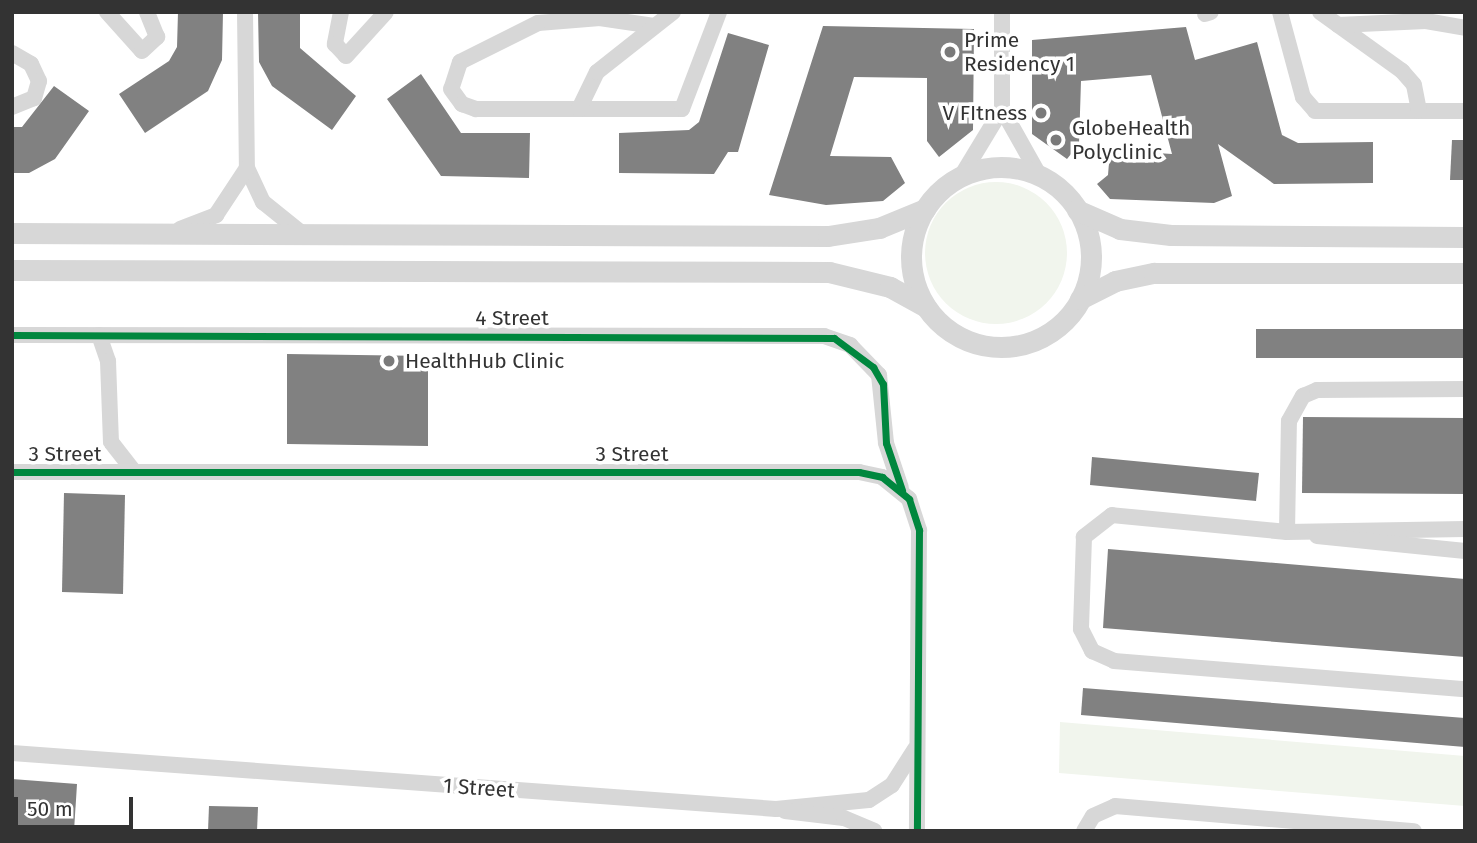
<!DOCTYPE html>
<style>
body{margin:0}
#map{position:relative;width:1477px;height:843px;overflow:hidden;background:#fff;font-family:"Fira Sans",sans-serif}
div>[style]{position:absolute}
[style*='--x']{left:calc(var(--x)*1px);top:calc(var(--y)*1px);width:calc(var(--w)*1px);rotate:calc(var(--a)*1deg)}
.green>*{inset:0;background:#f1f5ed}
.round{border-radius:50%}
.building>*{inset:0;background:#818181}
.minor>*{height:16px;margin:-8px;padding:0 8px;transform-origin:8px;border-radius:8px;background:#d7d7d7}
.tertiary>*{height:21px;margin:-10.5px;padding:0 10.5px;transform-origin:10.5px;border-radius:10.5px;background:#d7d7d7}
.tertiary>.ring{margin:-10.5px;padding:0;box-sizing:content-box;background:none;border:21px solid #d7d7d7;border-radius:50%}
.cycleway>*{height:7px;margin:-3.5px;padding:0 3.5px;transform-origin:3.5px;border-radius:3.5px;background:#00873e}
.dots>*{width:19px;height:19px;translate:-50% -50%;box-sizing:border-box;border:4px solid #fff;border-radius:50%}
span{translate:-50% -50%;white-space:nowrap;text-align:center;line-height:1.15;-webkit-text-stroke:7px #fff;paint-order:stroke}
.poi-label{font-size:21px;color:#333}
.left{translate:0 -50%;text-align:left}
.right{translate:-100% -50%;text-align:right}
.street-label{font-size:21px;color:#333}
.frame{position:absolute;inset:0;border:14px solid #333;pointer-events:none}
.scale{position:absolute;left:14px;top:797px;width:119px;height:32px;box-sizing:border-box;border:4px solid #333;border-top:0;padding-left:9px;font-size:21px;line-height:24px;white-space:nowrap;color:#333;-webkit-text-stroke:5px #fff;paint-order:stroke}
</style>
<div id="map">
<div class="green">
<i class="round" style="left:925px;top:182px;width:142px;height:142px"></i>
<i style="clip-path:polygon(1060px 722px,1465px 756px,1465px 806px,1059px 773px)"></i>
</div>
<div class="building">
<i style="clip-path:polygon(178px 12px,223px 12px,222px 60px,208px 91px,145px 133px,119px 94px,169px 61px,177px 47px)"></i>
<i style="clip-path:polygon(258px 12px,300px 12px,300px 48px,356px 96px,332px 130px,272px 86px,259px 62px)"></i>
<i style="clip-path:polygon(823px 26px,974px 29px,973px 130px,939px 157px,927px 141px,927px 78px,854px 77px,830px 156px,891px 157px,905px 183px,883px 201px,826px 205px,769px 195px)"></i>
<i style="clip-path:polygon(1186px 27px,1195px 60px,1257px 42px,1282px 135px,1298px 143px,1373px 142px,1373px 183px,1274px 184px,1218px 144px,1232px 196px,1214px 203px,1110px 199px,1097px 184px,1108px 175px,1110px 150px,1172px 154px,1151px 75px,1081px 81px,1079px 144px,1067px 159px,1032px 134px,1032px 40px)"></i>
<i style="clip-path:polygon(728px 33px,769px 45px,738px 152px,728px 152px,714px 174px,619px 173px,619px 133px,689px 130px,699px 122px)"></i>
<i style="clip-path:polygon(421px 74px,461px 133px,530px 133px,529px 178px,441px 176px,387px 99px)"></i>
<i style="clip-path:polygon(54px 86px,89px 111px,55px 159px,29px 173px,12px 173px,12px 127px,22px 127px)"></i>
<i style="clip-path:polygon(1452px 140px,1465px 140px,1465px 180px,1450px 180px)"></i>
<i style="clip-path:polygon(1256px 329px,1465px 329px,1465px 358px,1256px 358px)"></i>
<i style="clip-path:polygon(287px 354px,428px 356px,428px 446px,287px 444px)"></i>
<i style="clip-path:polygon(1303px 417px,1465px 418px,1465px 494px,1302px 493px)"></i>
<i style="clip-path:polygon(1092px 457px,1259px 473px,1256px 501px,1090px 485px)"></i>
<i style="clip-path:polygon(64px 493px,125px 495px,123px 594px,62px 592px)"></i>
<i style="clip-path:polygon(1108px 549px,1465px 579px,1465px 657px,1103px 628px)"></i>
<i style="clip-path:polygon(1083px 688px,1465px 718px,1465px 747px,1081px 715px)"></i>
<i style="clip-path:polygon(12px 779px,77px 784px,74px 831px,12px 831px)"></i>
<i style="clip-path:polygon(209px 806px,258px 807px,257px 831px,208px 831px)"></i>
</div>
<div class="minor">
<i style="--x:107;--y:12;--w:52;--a:48.1"></i>
<i style="--x:142;--y:51;--w:21;--a:-43"></i>
<i style="--x:157;--y:37;--w:27;--a:-112"></i>
<i style="--x:245;--y:12;--w:156;--a:89.3"></i>
<i style="--x:247;--y:168;--w:38;--a:65"></i>
<i style="--x:263;--y:202;--w:53;--a:38.8"></i>
<i style="--x:341;--y:12;--w:33;--a:101"></i>
<i style="--x:335;--y:44;--w:16;--a:47"></i>
<i style="--x:346;--y:56;--w:59;--a:-47.7"></i>
<i style="--x:1002;--y:12;--w:97;--a:90"></i>
<i style="--x:1002;--y:109;--w:76;--a:60.7"></i>
<i style="--x:1280;--y:12;--w:88;--a:74.9"></i>
<i style="--x:1303;--y:97;--w:18;--a:49"></i>
<i style="--x:1315;--y:111;--w:150;--a:0"></i>
<i style="--x:1320;--y:12;--w:101;--a:35.7"></i>
<i style="--x:1402;--y:71;--w:18;--a:49"></i>
<i style="--x:1414;--y:85;--w:26;--a:79"></i>
<i style="--x:1205;--y:14;--w:6;--a:-18"></i>
<i style="--x:1338;--y:25;--w:88;--a:-2.6"></i>
<i style="--x:1426;--y:21;--w:40;--a:10"></i>
<i style="--x:654;--y:26;--w:55;--a:-171.6"></i>
<i style="--x:600;--y:18;--w:62;--a:175.4"></i>
<i style="--x:538;--y:23;--w:87;--a:153.4"></i>
<i style="--x:460;--y:62;--w:28;--a:108"></i>
<i style="--x:451;--y:89;--w:19;--a:54"></i>
<i style="--x:462;--y:104;--w:15;--a:20"></i>
<i style="--x:476;--y:109;--w:206;--a:0"></i>
<i style="--x:682;--y:109;--w:104;--a:-69.1"></i>
<i style="--x:12;--y:53;--w:22;--a:30"></i>
<i style="--x:31;--y:64;--w:19;--a:65"></i>
<i style="--x:39;--y:81;--w:18;--a:106"></i>
<i style="--x:34;--y:98;--w:24;--a:158"></i>
<i style="--x:579;--y:109;--w:41;--a:-64.1"></i>
<i style="--x:597;--y:72;--w:97;--a:-38.3"></i>
<i style="--x:962;--y:175;--w:77;--a:-58.8"></i>
<i style="--x:180;--y:229;--w:39;--a:-21"></i>
<i style="--x:216;--y:215;--w:56;--a:-56.6"></i>
<i style="--x:12;--y:335;--w:812;--a:0.07"></i>
<i style="--x:824;--y:336;--w:28;--a:19"></i>
<i style="--x:850;--y:345;--w:42;--a:46"></i>
<i style="--x:879;--y:375;--w:68;--a:84.1"></i>
<i style="--x:886;--y:443;--w:47;--a:71.6"></i>
<i style="--x:99;--y:335;--w:28;--a:71"></i>
<i style="--x:108;--y:361;--w:81;--a:87.9"></i>
<i style="--x:111;--y:442;--w:37;--a:52"></i>
<i style="--x:12;--y:472;--w:847;--a:0"></i>
<i style="--x:859;--y:472;--w:24;--a:12"></i>
<i style="--x:882;--y:477;--w:35;--a:39"></i>
<i style="--x:909;--y:499;--w:33;--a:72"></i>
<i style="--x:919;--y:530;--w:301;--a:90.4"></i>
<i style="--x:1465;--y:529;--w:178;--a:179"></i>
<i style="--x:1287;--y:532;--w:176;--a:-174.5"></i>
<i style="--x:1112;--y:515;--w:36;--a:142"></i>
<i style="--x:1084;--y:537;--w:92;--a:91.9"></i>
<i style="--x:1081;--y:629;--w:25;--a:63"></i>
<i style="--x:1092;--y:651;--w:24;--a:24"></i>
<i style="--x:1114;--y:661;--w:352;--a:4.6"></i>
<i style="--x:1287;--y:532;--w:111;--a:-89"></i>
<i style="--x:1289;--y:421;--w:29;--a:-61"></i>
<i style="--x:1303;--y:396;--w:15;--a:-23"></i>
<i style="--x:1317;--y:390;--w:148;--a:-0.4"></i>
<i style="--x:1317;--y:536;--w:149;--a:5.8"></i>
<i style="--x:12;--y:753;--w:766;--a:4.19"></i>
<i style="--x:776;--y:809;--w:93;--a:-5.5"></i>
<i style="--x:869;--y:800;--w:27;--a:-33"></i>
<i style="--x:892;--y:785;--w:43;--a:-57.4"></i>
<i style="--x:785;--y:811;--w:59;--a:6.8"></i>
<i style="--x:844;--y:818;--w:33;--a:23"></i>
<i style="--x:1084;--y:831;--w:17;--a:-59"></i>
<i style="--x:1093;--y:816;--w:24;--a:-24"></i>
<i style="--x:1115;--y:806;--w:300;--a:4.8"></i>
</div>
<div class="tertiary">
<i class="ring" style="left:911px;top:167px;width:159px;height:159px"></i>
<i style="--x:1077;--y:210;--w:47;--a:23.8"></i>
<i style="--x:1120;--y:229;--w:51;--a:6.7"></i>
<i style="--x:1171;--y:235;--w:294;--a:0.4"></i>
<i style="--x:12;--y:233;--w:816;--a:0.21"></i>
<i style="--x:828;--y:236;--w:52;--a:-8.9"></i>
<i style="--x:879;--y:228;--w:50;--a:-22.4"></i>
<i style="--x:12;--y:270;--w:817;--a:0.14"></i>
<i style="--x:829;--y:272;--w:63;--a:13.8"></i>
<i style="--x:890;--y:287;--w:41;--a:29.1"></i>
<i style="--x:1080;--y:299;--w:39;--a:-27"></i>
<i style="--x:1115;--y:281;--w:40;--a:-12"></i>
<i style="--x:1154;--y:273;--w:311;--a:0"></i>
</div>
<div class="cycleway">
<i style="--x:12;--y:335;--w:822;--a:0.21"></i>
<i style="--x:834;--y:338;--w:49;--a:36.6"></i>
<i style="--x:873;--y:367;--w:20;--a:60"></i>
<i style="--x:883;--y:384;--w:59;--a:87.1"></i>
<i style="--x:886;--y:443;--w:50;--a:71.2"></i>
<i style="--x:12;--y:472;--w:847;--a:0"></i>
<i style="--x:859;--y:472;--w:24;--a:12"></i>
<i style="--x:882;--y:477;--w:35;--a:39"></i>
<i style="--x:909;--y:499;--w:33;--a:72"></i>
<i style="--x:919;--y:530;--w:301;--a:90.4"></i>
</div>
<div class="dots">
<i style="left:950px;top:52px;background:#7a7a7a"></i>
<i style="left:1041px;top:113px;background:#7a7a7a"></i>
<i style="left:1056px;top:140px;background:#7a7a7a"></i>
<i style="left:389px;top:361px;background:#7a7a7a"></i>
</div>
<div class="poi-label">
<span class="left" style="left:964px;top:52px">Prime<br>Residency 1</span>
<span class="right" style="left:1027px;top:113px">V FItness</span>
<span class="left" style="left:1072px;top:140px">GlobeHealth<br>Polyclinic</span>
<span class="left" style="left:405px;top:361px">HealthHub Clinic</span>
</div>
<div class="street-label">
<span style="left:512px;top:318px">4 Street</span>
<span style="left:65px;top:454px">3 Street</span>
<span style="left:632px;top:454px">3 Street</span>
<span style="left:479px;top:788px;rotate:4deg">1 Street</span>
</div>
<div class="frame"></div>
<div class="scale">50 m</div>
</div>
